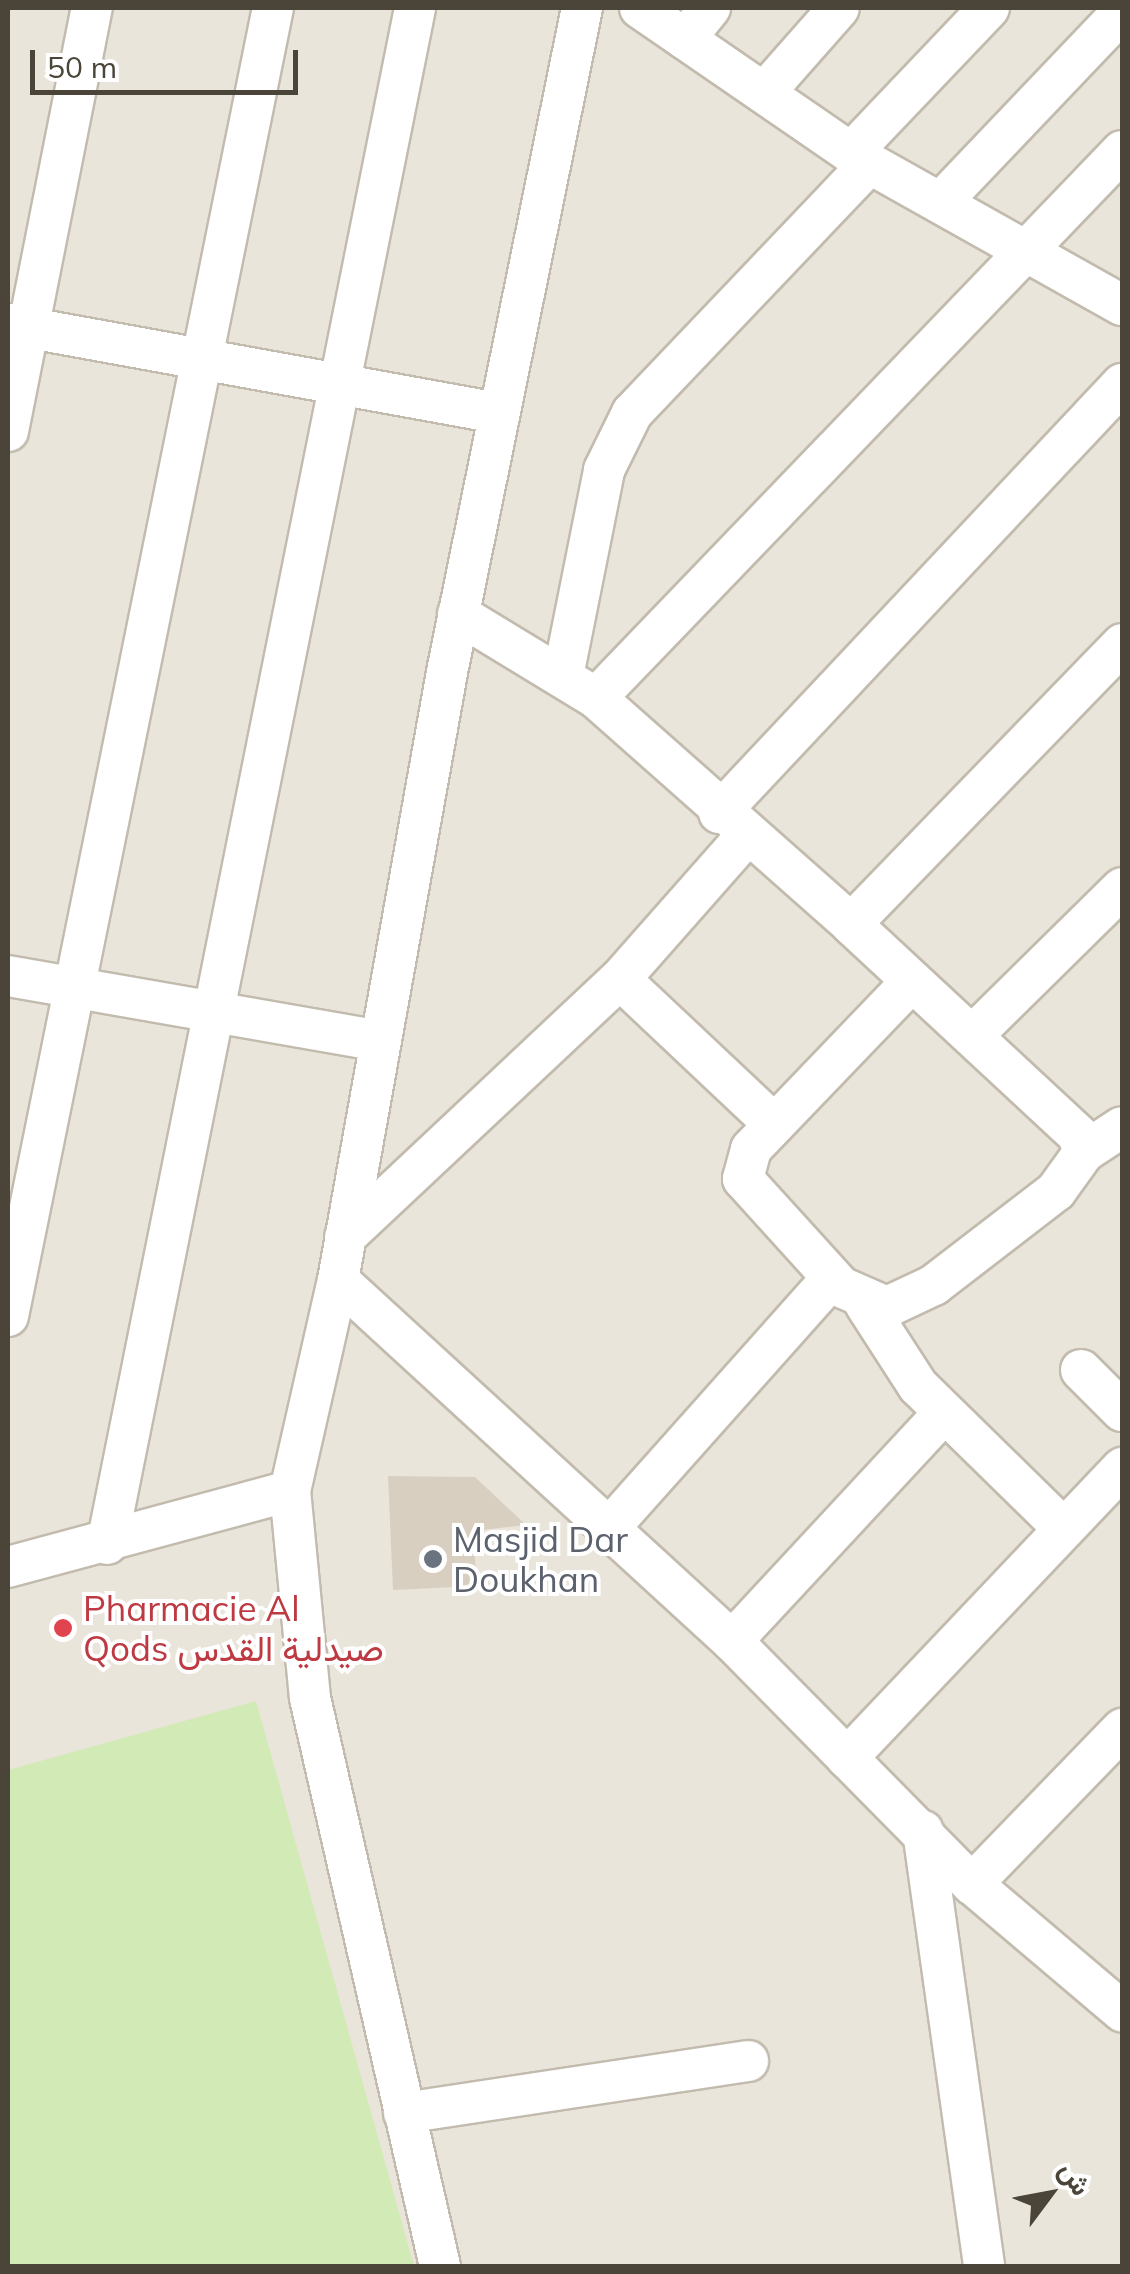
<!DOCTYPE html>
<meta charset="utf-8">
<style>
body{margin:0}
#map{position:relative;width:1130px;height:2274px;overflow:hidden;background:#f6f3ec;font-family:Mulish,Vazirmatn,sans-serif}
div>[style]{position:absolute}
[style*='--x']{left:calc(var(--x)*1px);top:calc(var(--y)*1px);width:calc(var(--w)*1px);rotate:calc(var(--a)*1deg)}
.residential>*{inset:0;background:#eae5da}
.green>*{inset:0;background:#d2eab5}
.building>*{inset:0;background:#d8cfc1}
.roads{filter:drop-shadow(2px 0 #c2bbae) drop-shadow(-2px 0 #c2bbae) drop-shadow(0 2px #c2bbae) drop-shadow(0 -2px #c2bbae)}
.minor>*{height:40px;margin:-20px;padding:0 20px;transform-origin:20px;border-radius:20px;background:#fff}
.dots>*{width:28px;height:28px;translate:-50% -50%;box-sizing:border-box;border:5px solid #fff;border-radius:50%}
span{translate:-50% -50%;white-space:nowrap;text-align:center;line-height:1.15;-webkit-text-stroke:8px #fff;paint-order:stroke}
.worship-label{font-size:35px;color:#5b616d}
.left{translate:0 -50%;text-align:left}
.health-label{font-size:35px;color:#be3a42}
.frame{position:absolute;inset:0;border:10px solid #4b4439;pointer-events:none}
.north{position:absolute;left:1000px;top:2144px;width:100px;height:100px;-webkit-text-stroke:8px #fff;paint-order:stroke;rotate:58deg;font-size:28px;font-weight:700;line-height:40px;text-align:center;color:#4b4439}
.north::after{content:'';display:block;margin:auto;width:35px;height:45px;background:#4b4439;clip-path:polygon(50% 0,100% 100%,50% 72%,0 100%)}
.scale{position:absolute;left:30px;top:50px;width:268px;height:45px;box-sizing:border-box;border:5px solid #4b4439;border-top:0;padding-left:12px;font-size:30px;line-height:35px;white-space:nowrap;color:#4b4439;-webkit-text-stroke:8px #fff;paint-order:stroke}
</style>
<div id="map">
<div class="residential">
<i style="clip-path:polygon(8px 8px,1122px 8px,1122px 2266px,8px 2266px)"></i>
</div>
<div class="green">
<i style="clip-path:polygon(256px 1701px,414px 2266px,8px 2266px,8px 1770px)"></i>
</div>
<div class="building">
<i style="clip-path:polygon(388px 1476px,475px 1477px,526px 1525px,473px 1531px,477px 1586px,393px 1590px)"></i>
</div>
<div class="roads">
<div class="minor">
<i style="--x:640;--y:8;--w:256;--a:34.5"></i>
<i style="--x:851;--y:153;--w:311;--a:29.3"></i>
<i style="--x:685;--y:39;--w:40;--a:-51"></i>
<i style="--x:764;--y:93;--w:113;--a:-48.6"></i>
<i style="--x:851;--y:153;--w:200;--a:-46.4"></i>
<i style="--x:942;--y:201;--w:261;--a:-46.4"></i>
<i style="--x:8;--y:324;--w:498;--a:10.3"></i>
<i style="--x:8;--y:431;--w:431;--a:-78.8"></i>
<i style="--x:458;--y:614;--w:162;--a:31.3"></i>
<i style="--x:596;--y:698;--w:341;--a:41.5"></i>
<i style="--x:851;--y:924;--w:310;--a:42.9"></i>
<i style="--x:1078;--y:1135;--w:18;--a:71"></i>
<i style="--x:1084;--y:1152;--w:48;--a:125.7"></i>
<i style="--x:1056;--y:1191;--w:154;--a:142.4"></i>
<i style="--x:934;--y:1285;--w:52;--a:154.9"></i>
<i style="--x:887;--y:1307;--w:50;--a:-156.5"></i>
<i style="--x:841;--y:1287;--w:146;--a:-132.2"></i>
<i style="--x:743;--y:1179;--w:31;--a:-75"></i>
<i style="--x:751;--y:1149;--w:233;--a:-46.2"></i>
<i style="--x:564;--y:671;--w:205;--a:-78.7"></i>
<i style="--x:604;--y:470;--w:64;--a:-63.8"></i>
<i style="--x:632;--y:413;--w:345;--a:-46.4"></i>
<i style="--x:596;--y:698;--w:759;--a:-46.12"></i>
<i style="--x:719;--y:813;--w:589;--a:-46.79"></i>
<i style="--x:851;--y:924;--w:390;--a:-45.9"></i>
<i style="--x:8;--y:976;--w:377;--a:9.9"></i>
<i style="--x:620;--y:979;--w:212;--a:43.3"></i>
<i style="--x:973;--y:1035;--w:209;--a:-44.6"></i>
<i style="--x:1084;--y:1152;--w:45;--a:-33.3"></i>
<i style="--x:345;--y:1237;--w:377;--a:-43.2"></i>
<i style="--x:620;--y:979;--w:191;--a:-48.6"></i>
<i style="--x:338;--y:1280;--w:623;--a:-79.83"></i>
<i style="--x:448;--y:667;--w:672;--a:-78.51"></i>
<i style="--x:865;--y:1304;--w:98;--a:57.1"></i>
<i style="--x:918;--y:1386;--w:204;--a:44.4"></i>
<i style="--x:8;--y:1316;--w:1335;--a:-78.55"></i>
<i style="--x:1081;--y:1370;--w:58;--a:45"></i>
<i style="--x:611;--y:1526;--w:332;--a:-48.3"></i>
<i style="--x:107;--y:1544;--w:1567;--a:-78.66"></i>
<i style="--x:8;--y:1567;--w:292;--a:-15.1"></i>
<i style="--x:732;--y:1641;--w:311;--a:-47.1"></i>
<i style="--x:847;--y:1758;--w:400;--a:-46.5"></i>
<i style="--x:923;--y:1831;--w:439;--a:82"></i>
<i style="--x:972;--y:1884;--w:216;--a:-45.9"></i>
<i style="--x:404;--y:2113;--w:348;--a:-8.6"></i>
<i style="--x:440;--y:2266;--w:583;--a:-102.89"></i>
<i style="--x:310;--y:1698;--w:208;--a:-95.5"></i>
<i style="--x:290;--y:1491;--w:216;--a:-77.2"></i>
<i style="--x:338;--y:1280;--w:534;--a:42.5"></i>
<i style="--x:732;--y:1641;--w:342;--a:45.4"></i>
<i style="--x:972;--y:1884;--w:197;--a:40.3"></i>
</div>
</div>
<div class="dots">
<i style="left:433px;top:1559px;background:#6b7280"></i>
<i style="left:63px;top:1628px;background:#e0444e"></i>
</div>
<div class="worship-label">
<span class="left" style="left:453px;top:1559px">Masjid Dar<br>Doukhan</span>
</div>
<div class="health-label">
<span class="left" style="left:83px;top:1628px">Pharmacie Al<br>Qods صيدلية القدس</span>
</div>
<div class="frame"></div>
<div class="north">ش</div>
<div class="scale">50 m</div>
</div>
